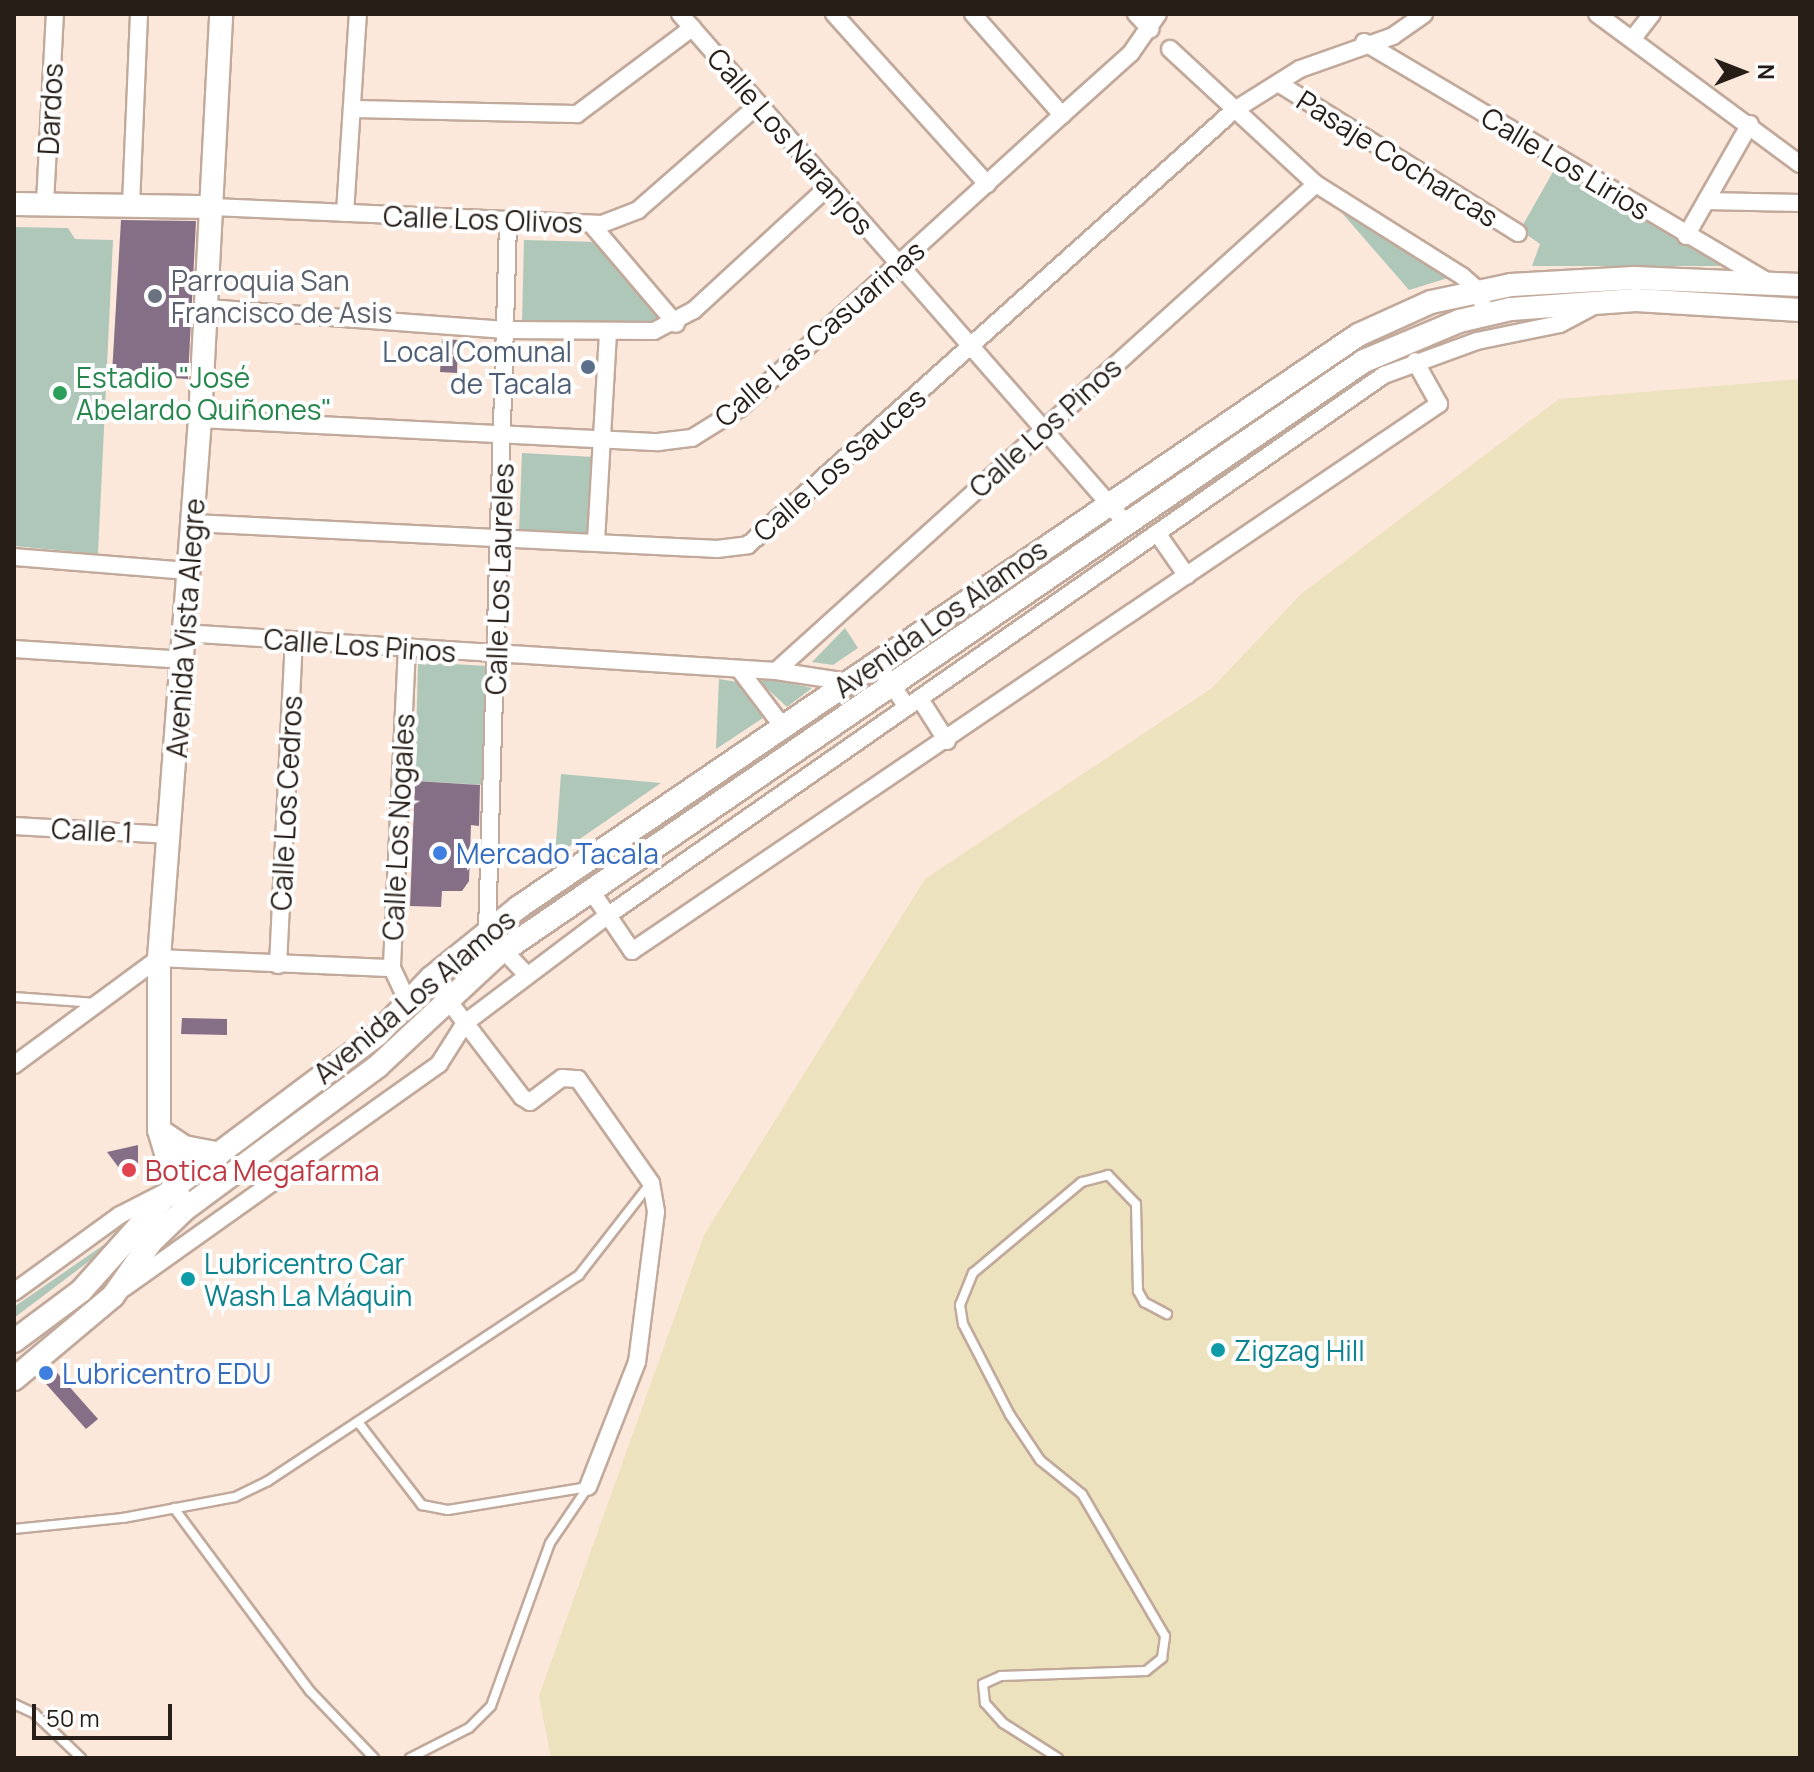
<!DOCTYPE html>
<meta charset="utf-8">
<style>
body{margin:0}
#map{position:relative;width:1814px;height:1772px;overflow:hidden;background:#fce7db;font-family:Manrope,sans-serif}
div>[style]{position:absolute}
[style*='--x']{left:calc(var(--x)*1px);top:calc(var(--y)*1px);width:calc(var(--w)*1px);rotate:calc(var(--a)*1deg)}
.green>*{inset:0;background:#afc7b9}
.sand>*{inset:0;background:#ece2bd}
.building>*{inset:0;background:#856f86}
.roads{filter:drop-shadow(2px 0 #c1a99b) drop-shadow(-2px 0 #c1a99b) drop-shadow(0 2px #c1a99b) drop-shadow(0 -2px #c1a99b)}
.lane>*{height:8px;margin:-4px;padding:0 4px;transform-origin:4px;border-radius:4px;background:#fff}
.street>*{height:16px;margin:-8px;padding:0 8px;transform-origin:8px;border-radius:8px;background:#fff}
.secondary>*{height:22px;margin:-11px;padding:0 11px;transform-origin:11px;border-radius:11px;background:#fff}
.dots>*{width:22px;height:22px;translate:-50% -50%;box-sizing:border-box;border:4px solid #fff;border-radius:50%}
span{translate:-50% -50%;white-space:nowrap;text-align:center;line-height:1.15;-webkit-text-stroke:8px #fff;paint-order:stroke}
.street-label{font-size:28px;color:#271e18}
.worship-label{font-size:28px;color:#5b616d}
.left{translate:0 -50%;text-align:left}
.service-label{font-size:28px;color:#4e5e75}
.right{translate:-100% -50%;text-align:right}
.leisure-label{font-size:28px;color:#27864d}
.shop-label{font-size:28px;color:#366cbe}
.health-label{font-size:28px;color:#be3a42}
.culture-label{font-size:28px;color:#0d838f}
.frame{position:absolute;inset:0;border:16px solid #271e18;pointer-events:none}
.north{position:absolute;left:1702px;top:32px;width:80px;height:80px;-webkit-text-stroke:6px #fff;paint-order:stroke;rotate:90deg;font-size:22px;font-weight:700;line-height:32px;text-align:center;color:#271e18}
.north::after{content:'';display:block;margin:auto;width:28px;height:36px;background:#271e18;clip-path:polygon(50% 0,100% 100%,50% 72%,0 100%)}
.scale{position:absolute;left:32px;top:1704px;width:140px;height:36px;box-sizing:border-box;border:4px solid #271e18;border-top:0;padding-left:10px;font-size:24px;line-height:28px;white-space:nowrap;color:#271e18;-webkit-text-stroke:6px #fff;paint-order:stroke}
</style>
<div id="map">
<div class="green">
<i style="clip-path:polygon(1554px 170px,1728px 266px,1532px 266px,1540px 244px,1520px 230px)"></i>
<i style="clip-path:polygon(1329px 198px,1334px 200px,1448px 278px,1409px 290px)"></i>
<i style="clip-path:polygon(14px 227px,68px 228px,75px 239px,113px 240px,98px 554px,14px 546px)"></i>
<i style="clip-path:polygon(524px 240px,599px 242px,664px 317px,652px 323px,522px 324px)"></i>
<i style="clip-path:polygon(522px 453px,594px 457px,590px 536px,519px 533px)"></i>
<i style="clip-path:polygon(845px 628px,858px 648px,833px 665px,812px 662px)"></i>
<i style="clip-path:polygon(418px 662px,487px 666px,485px 785px,415px 781px)"></i>
<i style="clip-path:polygon(767px 678px,812px 688px,787px 707px,760px 682px)"></i>
<i style="clip-path:polygon(719px 679px,737px 682px,763px 718px,716px 749px)"></i>
<i style="clip-path:polygon(561px 774px,661px 783px,555px 856px)"></i>
<i style="clip-path:polygon(115px 1237px,92px 1259px,14px 1318px,14px 1307px)"></i>
</div>
<div class="sand">
<i style="clip-path:polygon(1800px 379px,1800px 1758px,551px 1758px,539px 1696px,704px 1235px,925px 879px,1212px 688px,1301px 594px,1559px 399px)"></i>
</div>
<div class="building">
<i style="clip-path:polygon(121px 220px,196px 221px,188px 379px,112px 374px)"></i>
<i style="clip-path:polygon(442px 339px,458px 340px,457px 373px,440px 372px)"></i>
<i style="clip-path:polygon(415px 781px,480px 785px,479px 826px,471px 825px,469px 881px,462px 891px,442px 891px,441px 907px,410px 906px)"></i>
<i style="clip-path:polygon(182px 1018px,227px 1019px,227px 1035px,181px 1034px)"></i>
<i style="clip-path:polygon(138px 1145px,138px 1177px,128px 1180px,107px 1152px)"></i>
<i style="clip-path:polygon(51px 1366px,98px 1419px,86px 1429px,39px 1376px)"></i>
</div>
<div class="roads">
<div class="lane">
<i style="--x:14;--y:997;--w:82;--a:4.2"></i>
<i style="--x:358;--y:1422;--w:105;--a:52.4"></i>
<i style="--x:422;--y:1505;--w:26;--a:11"></i>
<i style="--x:448;--y:1510;--w:142;--a:-9.3"></i>
<i style="--x:174;--y:1508;--w:228;--a:53.4"></i>
<i style="--x:310;--y:1691;--w:93;--a:46.3"></i>
<i style="--x:14;--y:1529;--w:110;--a:-5.8"></i>
<i style="--x:123;--y:1518;--w:114;--a:-10.6"></i>
<i style="--x:235;--y:1497;--w:37;--a:-26"></i>
<i style="--x:268;--y:1481;--w:373;--a:-33.5"></i>
<i style="--x:579;--y:1275;--w:114;--a:-52.1"></i>
<i style="--x:14;--y:1704;--w:23;--a:25"></i>
<i style="--x:35;--y:1714;--w:64;--a:43.7"></i>
<i style="--x:410;--y:1758;--w:66;--a:-27"></i>
<i style="--x:469;--y:1728;--w:31;--a:-45"></i>
<i style="--x:491;--y:1706;--w:173;--a:-70.1"></i>
<i style="--x:550;--y:1543;--w:68;--a:-55.8"></i>
<i style="--x:1058;--y:1758;--w:65;--a:-147.5"></i>
<i style="--x:1003;--y:1723;--w:27;--a:-132"></i>
<i style="--x:985;--y:1703;--w:19;--a:-96"></i>
<i style="--x:983;--y:1684;--w:20;--a:-24"></i>
<i style="--x:1001;--y:1676;--w:145;--a:-2"></i>
<i style="--x:1146;--y:1671;--w:21;--a:-39"></i>
<i style="--x:1162;--y:1658;--w:22;--a:-82"></i>
<i style="--x:1165;--y:1636;--w:164;--a:-120.3"></i>
<i style="--x:1082;--y:1494;--w:54;--a:-141"></i>
<i style="--x:1040;--y:1460;--w:54;--a:-123.7"></i>
<i style="--x:1010;--y:1415;--w:102;--a:-117.3"></i>
<i style="--x:963;--y:1324;--w:19;--a:-99"></i>
<i style="--x:960;--y:1305;--w:35;--a:-68"></i>
<i style="--x:973;--y:1273;--w:142;--a:-39.9"></i>
<i style="--x:1082;--y:1182;--w:27;--a:-15"></i>
<i style="--x:1108;--y:1175;--w:40;--a:46"></i>
<i style="--x:1136;--y:1204;--w:87;--a:88.7"></i>
<i style="--x:1138;--y:1291;--w:13;--a:61"></i>
<i style="--x:1144;--y:1302;--w:26;--a:28"></i>
</div>
<div class="street">
<i style="--x:680;--y:14;--w:674;--a:48.79"></i>
<i style="--x:834;--y:14;--w:229;--a:48"></i>
<i style="--x:973;--y:14;--w:135;--a:48.6"></i>
<i style="--x:1136;--y:14;--w:21;--a:47"></i>
<i style="--x:1597;--y:14;--w:252;--a:36.5"></i>
<i style="--x:1634;--y:37;--w:29;--a:-52"></i>
<i style="--x:1364;--y:42;--w:470;--a:30.7"></i>
<i style="--x:1170;--y:49;--w:199;--a:42.8"></i>
<i style="--x:1316;--y:184;--w:173;--a:32.2"></i>
<i style="--x:1462;--y:276;--w:21;--a:41"></i>
<i style="--x:1478;--y:290;--w:26;--a:72"></i>
<i style="--x:1278;--y:83;--w:283;--a:32"></i>
<i style="--x:352;--y:109;--w:225;--a:1.3"></i>
<i style="--x:577;--y:114;--w:144;--a:-36.8"></i>
<i style="--x:1706;--y:201;--w:94;--a:1.2"></i>
<i style="--x:45;--y:203;--w:189;--a:-87"></i>
<i style="--x:131;--y:205;--w:191;--a:-87.6"></i>
<i style="--x:213;--y:207;--w:389;--a:2.5"></i>
<i style="--x:602;--y:224;--w:39;--a:-21"></i>
<i style="--x:638;--y:210;--w:161;--a:-41.2"></i>
<i style="--x:345;--y:213;--w:199;--a:-86.3"></i>
<i style="--x:508;--y:224;--w:709;--a:91.7"></i>
<i style="--x:487;--y:933;--w:58;--a:46.4"></i>
<i style="--x:591;--y:224;--w:131;--a:49.6"></i>
<i style="--x:1686;--y:236;--w:129;--a:-60.3"></i>
<i style="--x:207;--y:308;--w:300;--a:4.2"></i>
<i style="--x:506;--y:330;--w:148;--a:0.4"></i>
<i style="--x:654;--y:331;--w:45;--a:-27.7"></i>
<i style="--x:694;--y:310;--w:185;--a:-42.6"></i>
<i style="--x:200;--y:419;--w:459;--a:2.9"></i>
<i style="--x:658;--y:442;--w:34;--a:-7"></i>
<i style="--x:692;--y:438;--w:57;--a:-32"></i>
<i style="--x:740;--y:408;--w:435;--a:-42.3"></i>
<i style="--x:1062;--y:115;--w:93;--a:-41.9"></i>
<i style="--x:1131;--y:53;--w:47;--a:-55.3"></i>
<i style="--x:193;--y:523;--w:525;--a:2.84"></i>
<i style="--x:717;--y:549;--w:31;--a:-7"></i>
<i style="--x:748;--y:545;--w:651;--a:-41.82"></i>
<i style="--x:1233;--y:111;--w:79;--a:-32.1"></i>
<i style="--x:1300;--y:69;--w:99;--a:-19.5"></i>
<i style="--x:1393;--y:36;--w:38;--a:-35"></i>
<i style="--x:1157;--y:533;--w:52;--a:55.1"></i>
<i style="--x:596;--y:541;--w:209;--a:-86.7"></i>
<i style="--x:14;--y:557;--w:176;--a:4.6"></i>
<i style="--x:183;--y:633;--w:594;--a:3.67"></i>
<i style="--x:776;--y:671;--w:74;--a:8.6"></i>
<i style="--x:407;--y:647;--w:321;--a:92.7"></i>
<i style="--x:392;--y:968;--w:38;--a:65"></i>
<i style="--x:14;--y:649;--w:168;--a:3.7"></i>
<i style="--x:876;--y:662;--w:55;--a:55.4"></i>
<i style="--x:739;--y:669;--w:73;--a:52.8"></i>
<i style="--x:776;--y:671;--w:727;--a:-42.05"></i>
<i style="--x:920;--y:699;--w:50;--a:57.3"></i>
<i style="--x:14;--y:826;--w:157;--a:3.3"></i>
<i style="--x:590;--y:889;--w:75;--a:55.9"></i>
<i style="--x:632;--y:951;--w:975;--a:-34.13"></i>
<i style="--x:1439;--y:404;--w:49;--a:-119.2"></i>
<i style="--x:278;--y:965;--w:324;--a:-87.2"></i>
<i style="--x:431;--y:978;--w:150;--a:52.6"></i>
<i style="--x:522;--y:1097;--w:9;--a:32"></i>
<i style="--x:530;--y:1102;--w:40;--a:-37"></i>
<i style="--x:562;--y:1078;--w:16;--a:4"></i>
<i style="--x:578;--y:1079;--w:127;--a:54.9"></i>
<i style="--x:651;--y:1183;--w:29;--a:80"></i>
<i style="--x:656;--y:1212;--w:151;--a:97.2"></i>
<i style="--x:637;--y:1362;--w:134;--a:111.4"></i>
<i style="--x:14;--y:1065;--w:180;--a:-36.4"></i>
<i style="--x:159;--y:958;--w:233;--a:2.5"></i>
<i style="--x:124;--y:1288;--w:387;--a:-35.4"></i>
<i style="--x:439;--y:1064;--w:49;--a:-57.6"></i>
<i style="--x:465;--y:1023;--w:178;--a:-37"></i>
<i style="--x:607;--y:916;--w:947;--a:-34.85"></i>
<i style="--x:1384;--y:375;--w:99;--a:-20.1"></i>
<i style="--x:1477;--y:341;--w:85;--a:-11.6"></i>
<i style="--x:1560;--y:324;--w:40;--a:-28"></i>
<i style="--x:14;--y:1292;--w:131;--a:-36"></i>
<i style="--x:120;--y:1215;--w:51;--a:-27.1"></i>
</div>
<div class="secondary">
<i style="--x:14;--y:204;--w:199;--a:0.9"></i>
<i style="--x:159;--y:1130;--w:30;--a:34"></i>
<i style="--x:184;--y:1147;--w:36;--a:11"></i>
<i style="--x:179;--y:1197;--w:70;--a:-106.6"></i>
<i style="--x:159;--y:1130;--w:172;--a:-90"></i>
<i style="--x:159;--y:958;--w:541;--a:-85.65"></i>
<i style="--x:200;--y:419;--w:406;--a:-87"></i>
<i style="--x:14;--y:1341;--w:84;--a:-36.7"></i>
<i style="--x:81;--y:1291;--w:138;--a:-48.2"></i>
<i style="--x:173;--y:1188;--w:256;--a:-36.9"></i>
<i style="--x:378;--y:1034;--w:77;--a:-46.6"></i>
<i style="--x:431;--y:978;--w:113;--a:-38.9"></i>
<i style="--x:519;--y:907;--w:1015;--a:-34.28"></i>
<i style="--x:1358;--y:335;--w:80;--a:-24.3"></i>
<i style="--x:1431;--y:302;--w:82;--a:-12"></i>
<i style="--x:1511;--y:285;--w:123;--a:-3.3"></i>
<i style="--x:1634;--y:278;--w:166;--a:2.4"></i>
<i style="--x:14;--y:1379;--w:129;--a:-40"></i>
<i style="--x:113;--y:1296;--w:66;--a:-54.9"></i>
<i style="--x:151;--y:1242;--w:47;--a:-44.1"></i>
<i style="--x:185;--y:1209;--w:240;--a:-36.5"></i>
<i style="--x:378;--y:1066;--w:161;--a:-43"></i>
<i style="--x:496;--y:956;--w:1052;--a:-34.43"></i>
<i style="--x:1364;--y:361;--w:103;--a:-22.8"></i>
<i style="--x:1459;--y:321;--w:53;--a:-13"></i>
<i style="--x:1511;--y:309;--w:125;--a:-4.1"></i>
<i style="--x:1636;--y:300;--w:164;--a:3.5"></i>
</div>
</div>
<div class="dots">
<i style="left:155px;top:296px;background:#6b7280"></i>
<i style="left:588px;top:367px;background:#5c6f8a"></i>
<i style="left:60px;top:393px;background:#2e9e5b"></i>
<i style="left:440px;top:853px;background:#3f7fe0"></i>
<i style="left:129px;top:1170px;background:#e0444e"></i>
<i style="left:188px;top:1279px;background:#0f9aa8"></i>
<i style="left:1218px;top:1350px;background:#0f9aa8"></i>
<i style="left:46px;top:1373px;background:#3f7fe0"></i>
</div>
<div class="street-label">
<span style="left:50px;top:109px;rotate:-87deg">Dardos</span>
<span style="left:791px;top:141px;rotate:49deg">Calle Los Naranjos</span>
<span style="left:1398px;top:158px;rotate:32deg">Pasaje Cocharcas</span>
<span style="left:1566px;top:163px;rotate:31deg">Calle Los Lirios</span>
<span style="left:483px;top:219px;rotate:2deg">Calle Los Olivos</span>
<span style="left:819px;top:333px;rotate:-41deg">Calle Las Casuarinas</span>
<span style="left:1045px;top:427px;rotate:-42deg">Calle Los Pinos</span>
<span style="left:839px;top:464px;rotate:-41deg">Calle Los Sauces</span>
<span style="left:499px;top:579px;rotate:-88deg">Calle Los Laureles</span>
<span style="left:940px;top:618px;rotate:-35deg">Avenida Los Alamos</span>
<span style="left:185px;top:628px;rotate:-86deg">Avenida Vista Alegre</span>
<span style="left:360px;top:645px;rotate:4deg">Calle Los Pinos</span>
<span style="left:286px;top:803px;rotate:-87deg">Calle Los Cedros</span>
<span style="left:398px;top:827px;rotate:-87deg">Calle Los Nogales</span>
<span style="left:92px;top:830px;rotate:3deg">Calle 1</span>
<span style="left:414px;top:996px;rotate:-40deg">Avenida Los Alamos</span>
</div>
<div class="worship-label">
<span class="left" style="left:171px;top:296px">Parroquia San<br>Francisco de Asis</span>
</div>
<div class="service-label">
<span class="right" style="left:572px;top:367px">Local Comunal<br>de Tacala</span>
</div>
<div class="leisure-label">
<span class="left" style="left:76px;top:393px">Estadio "José<br>Abelardo Quiñones"</span>
</div>
<div class="shop-label">
<span class="left" style="left:456px;top:853px">Mercado Tacala</span>
<span class="left" style="left:62px;top:1373px">Lubricentro EDU</span>
</div>
<div class="health-label">
<span class="left" style="left:145px;top:1170px">Botica Megafarma</span>
</div>
<div class="culture-label">
<span class="left" style="left:204px;top:1279px">Lubricentro Car<br>Wash La Máquin</span>
<span class="left" style="left:1234px;top:1350px">Zigzag Hill</span>
</div>
<div class="frame"></div>
<div class="north">N</div>
<div class="scale">50 m</div>
</div>
